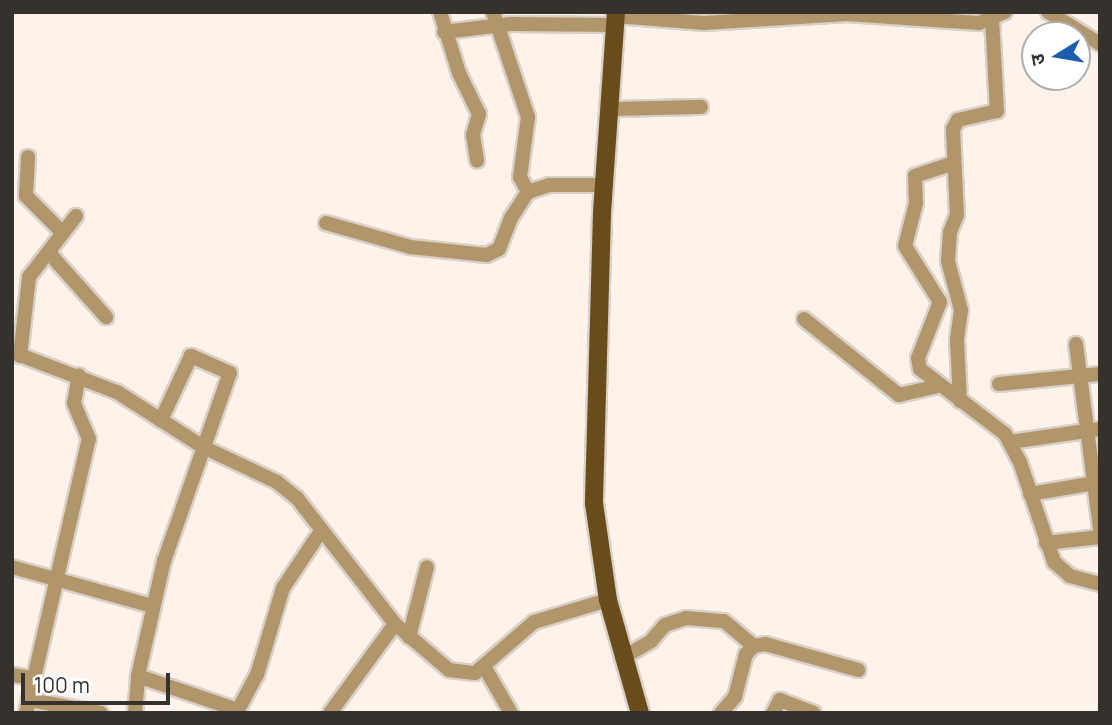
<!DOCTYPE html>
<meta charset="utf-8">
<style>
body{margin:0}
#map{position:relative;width:1112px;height:725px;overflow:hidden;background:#fdf3ea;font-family:Manrope,"Noto Sans Devanagari",sans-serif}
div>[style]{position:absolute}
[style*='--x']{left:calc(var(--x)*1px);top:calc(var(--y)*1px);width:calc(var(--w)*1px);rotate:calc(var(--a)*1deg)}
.roads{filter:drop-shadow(2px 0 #d9d0c8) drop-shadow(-2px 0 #d9d0c8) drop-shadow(0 2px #d9d0c8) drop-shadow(0 -2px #d9d0c8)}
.minor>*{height:14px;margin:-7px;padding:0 7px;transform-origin:7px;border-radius:7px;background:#b2966b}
.major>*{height:18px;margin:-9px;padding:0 9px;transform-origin:9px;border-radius:9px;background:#694c1a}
span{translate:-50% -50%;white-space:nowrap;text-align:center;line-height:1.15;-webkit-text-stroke:7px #fff;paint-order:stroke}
.frame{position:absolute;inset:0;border:14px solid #35312d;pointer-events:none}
.north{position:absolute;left:1021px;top:21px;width:70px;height:70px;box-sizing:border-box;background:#fff;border:2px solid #aeadab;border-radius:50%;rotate:259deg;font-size:19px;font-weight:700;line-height:28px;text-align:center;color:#35312d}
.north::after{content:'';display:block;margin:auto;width:24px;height:32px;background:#1a5faf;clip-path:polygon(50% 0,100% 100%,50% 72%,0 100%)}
.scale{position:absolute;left:21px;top:673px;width:149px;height:32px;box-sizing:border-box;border:4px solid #35312d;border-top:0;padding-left:9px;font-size:21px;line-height:24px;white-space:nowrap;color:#35312d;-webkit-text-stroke:5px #fff;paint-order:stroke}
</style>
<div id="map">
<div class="roads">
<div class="minor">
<i style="--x:440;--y:12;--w:64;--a:72.7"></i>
<i style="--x:459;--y:73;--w:46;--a:64"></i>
<i style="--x:479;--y:114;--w:22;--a:106"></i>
<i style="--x:473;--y:135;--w:26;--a:81"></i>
<i style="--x:493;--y:12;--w:111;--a:71.6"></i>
<i style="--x:528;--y:117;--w:61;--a:97.6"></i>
<i style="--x:520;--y:177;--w:17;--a:62"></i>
<i style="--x:1048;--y:12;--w:61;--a:31.6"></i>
<i style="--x:616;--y:16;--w:88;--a:4.5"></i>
<i style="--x:704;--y:23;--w:143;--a:-3.6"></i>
<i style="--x:847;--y:14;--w:132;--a:3.9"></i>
<i style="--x:979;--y:23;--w:28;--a:-23"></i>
<i style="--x:444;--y:32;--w:67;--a:-6.8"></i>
<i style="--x:511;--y:24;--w:104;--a:0.6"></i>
<i style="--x:610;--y:109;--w:91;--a:-1.3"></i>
<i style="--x:28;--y:157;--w:39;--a:93"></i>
<i style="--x:26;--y:196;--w:52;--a:45"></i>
<i style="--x:954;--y:163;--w:41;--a:161.6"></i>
<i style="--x:915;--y:176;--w:27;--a:88"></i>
<i style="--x:916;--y:203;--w:44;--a:104.3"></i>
<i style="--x:905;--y:246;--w:66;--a:58"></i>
<i style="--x:940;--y:302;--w:60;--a:111.4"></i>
<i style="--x:918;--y:358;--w:11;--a:80"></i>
<i style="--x:920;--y:369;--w:107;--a:37.4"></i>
<i style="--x:1005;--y:434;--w:32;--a:62"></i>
<i style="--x:1020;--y:462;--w:106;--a:71.2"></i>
<i style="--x:1054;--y:562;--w:21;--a:41"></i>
<i style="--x:1070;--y:576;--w:31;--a:15"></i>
<i style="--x:326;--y:223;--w:87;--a:15.9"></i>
<i style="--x:410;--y:247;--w:77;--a:5.9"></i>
<i style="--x:487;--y:255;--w:13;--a:-27"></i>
<i style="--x:499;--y:249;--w:33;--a:-69"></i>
<i style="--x:511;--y:218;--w:31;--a:-57"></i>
<i style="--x:528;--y:192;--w:22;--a:-18"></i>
<i style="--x:549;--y:185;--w:56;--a:0"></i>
<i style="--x:49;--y:253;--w:86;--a:48.3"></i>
<i style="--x:804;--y:319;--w:122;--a:38.7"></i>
<i style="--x:899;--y:395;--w:39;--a:-13"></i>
<i style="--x:1076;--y:344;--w:187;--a:82.6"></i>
<i style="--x:12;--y:352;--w:112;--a:20.9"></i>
<i style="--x:117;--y:392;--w:102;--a:32.6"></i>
<i style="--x:203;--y:447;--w:82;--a:25.3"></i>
<i style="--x:277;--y:482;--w:26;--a:39"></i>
<i style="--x:297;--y:498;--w:160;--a:52.1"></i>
<i style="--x:395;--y:624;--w:71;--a:40.4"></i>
<i style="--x:449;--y:670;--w:26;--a:7"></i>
<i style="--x:475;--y:673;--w:78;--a:-40.8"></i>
<i style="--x:534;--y:622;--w:77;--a:-16.6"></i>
<i style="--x:20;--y:356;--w:80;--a:-83.5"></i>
<i style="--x:29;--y:277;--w:77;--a:-52.4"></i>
<i style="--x:999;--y:384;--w:101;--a:-5.7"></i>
<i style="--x:960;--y:401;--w:62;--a:-92.8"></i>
<i style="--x:957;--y:339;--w:29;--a:-82"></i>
<i style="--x:961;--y:310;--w:51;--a:-104.9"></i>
<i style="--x:948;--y:261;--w:29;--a:-86"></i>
<i style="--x:950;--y:232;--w:18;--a:-68"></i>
<i style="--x:957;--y:215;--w:86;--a:-92.7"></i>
<i style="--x:953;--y:129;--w:10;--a:-61"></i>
<i style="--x:958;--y:120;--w:40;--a:-13"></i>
<i style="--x:997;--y:111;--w:91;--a:-93.1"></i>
<i style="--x:1010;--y:442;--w:91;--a:-8.2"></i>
<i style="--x:1030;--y:494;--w:71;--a:-9.7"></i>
<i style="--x:1046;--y:543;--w:54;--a:-6.3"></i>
<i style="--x:12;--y:567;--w:146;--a:15.5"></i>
<i style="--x:409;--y:637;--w:72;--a:-75.6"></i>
<i style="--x:622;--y:658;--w:34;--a:-30"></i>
<i style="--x:651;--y:641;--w:21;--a:-49"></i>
<i style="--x:665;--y:625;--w:22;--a:-18"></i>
<i style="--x:686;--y:618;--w:38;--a:5"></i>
<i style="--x:724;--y:621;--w:39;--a:40"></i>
<i style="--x:485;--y:668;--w:52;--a:60"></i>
<i style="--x:12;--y:675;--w:22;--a:8"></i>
<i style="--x:138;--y:676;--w:106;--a:18.8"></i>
<i style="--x:238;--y:710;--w:40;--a:-62"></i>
<i style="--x:257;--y:675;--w:91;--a:-73.4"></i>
<i style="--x:283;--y:588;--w:69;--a:-56.3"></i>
<i style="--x:30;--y:700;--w:72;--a:10.4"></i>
<i style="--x:26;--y:713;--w:281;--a:-77.1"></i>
<i style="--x:89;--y:439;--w:39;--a:-113"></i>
<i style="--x:74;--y:403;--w:28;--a:-80"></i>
<i style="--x:135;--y:713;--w:37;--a:-85"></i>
<i style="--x:138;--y:676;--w:118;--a:-77.3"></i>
<i style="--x:164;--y:561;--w:199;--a:-70.7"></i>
<i style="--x:230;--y:373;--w:43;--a:-156.4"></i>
<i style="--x:191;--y:356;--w:71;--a:115.1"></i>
<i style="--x:330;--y:713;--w:110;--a:-53.9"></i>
<i style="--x:721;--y:713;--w:21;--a:-49"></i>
<i style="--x:735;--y:697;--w:44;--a:-75.7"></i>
<i style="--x:746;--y:654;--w:11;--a:-45"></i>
<i style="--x:754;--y:646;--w:11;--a:-10"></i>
<i style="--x:765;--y:644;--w:97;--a:15.6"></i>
<i style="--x:773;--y:713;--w:15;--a:-62"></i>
<i style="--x:780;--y:700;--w:36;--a:21"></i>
</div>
<div class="major">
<i style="--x:616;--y:12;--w:201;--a:94"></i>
<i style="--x:602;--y:213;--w:290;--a:91.6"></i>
<i style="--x:594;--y:503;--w:98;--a:81.8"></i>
<i style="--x:608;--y:600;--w:117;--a:74.2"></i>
</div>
</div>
<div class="frame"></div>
<div class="north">उ</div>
<div class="scale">100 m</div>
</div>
